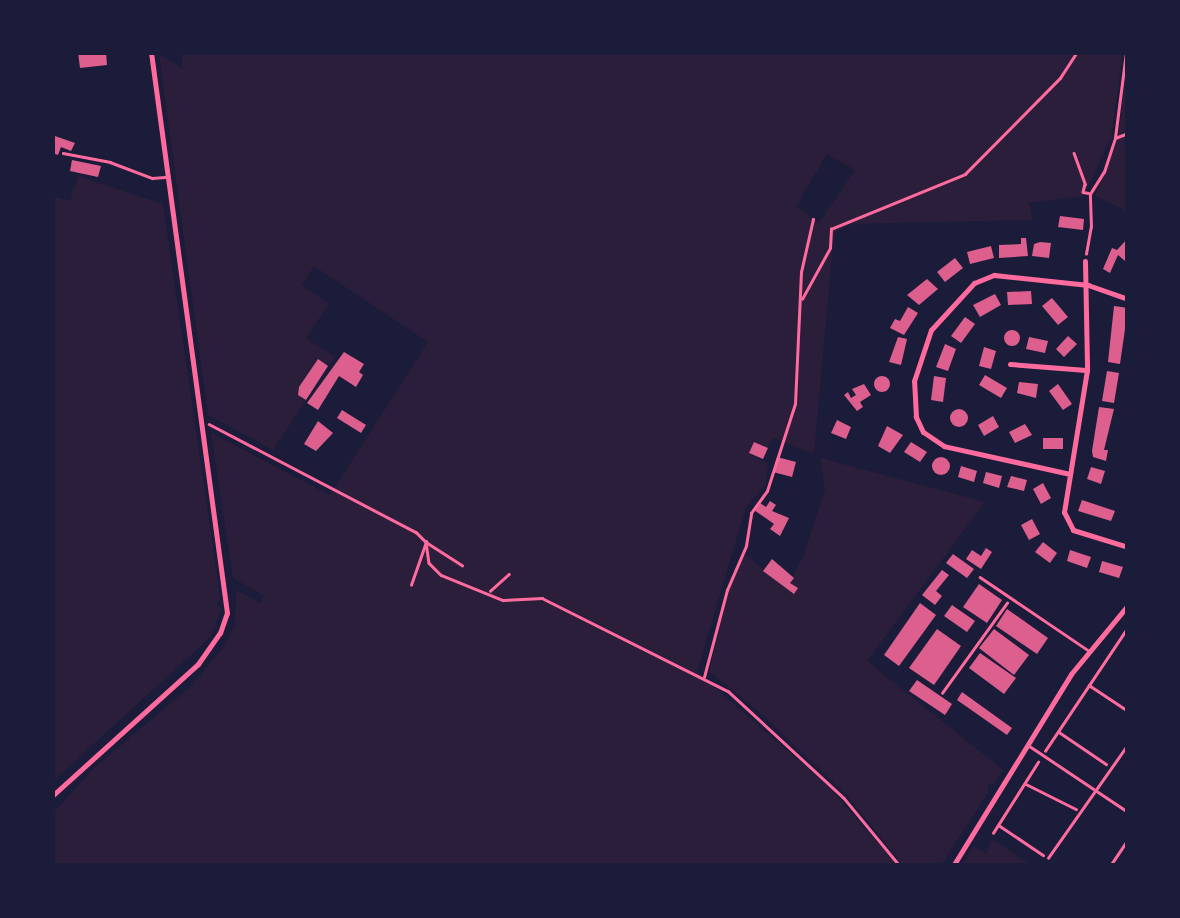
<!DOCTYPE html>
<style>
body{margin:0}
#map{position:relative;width:1180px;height:918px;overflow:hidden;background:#1b1b3a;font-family:"Sofia Sans Condensed",sans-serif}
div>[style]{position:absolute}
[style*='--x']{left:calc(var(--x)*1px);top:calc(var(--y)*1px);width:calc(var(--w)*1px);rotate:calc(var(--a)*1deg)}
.green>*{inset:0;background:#2a1e3b}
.building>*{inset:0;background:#dd5f8e}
.round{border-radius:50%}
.path>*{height:2.5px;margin:-1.25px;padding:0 1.25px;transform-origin:1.25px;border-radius:1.25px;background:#ff6b9d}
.service>*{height:2.5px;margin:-1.25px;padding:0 1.25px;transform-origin:1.25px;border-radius:1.25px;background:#ff6b9d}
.minor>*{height:5px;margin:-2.5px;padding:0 2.5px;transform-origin:2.5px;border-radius:2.5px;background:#ff6b9d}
span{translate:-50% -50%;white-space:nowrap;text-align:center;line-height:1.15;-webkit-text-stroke:10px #1b1b3a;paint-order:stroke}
.frame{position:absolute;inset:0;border:55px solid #1b1b3a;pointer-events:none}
</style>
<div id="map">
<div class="green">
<i style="clip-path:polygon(evenodd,181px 53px,1123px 53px,1111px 137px,1084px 196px,1029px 203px,1033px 220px,852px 224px,834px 233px,814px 454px,774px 438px,767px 447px,754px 441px,749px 454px,768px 463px,766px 484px,746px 507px,697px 672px,829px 787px,897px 865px,53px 866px,53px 813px,93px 769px,191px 686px,222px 649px,235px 627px,236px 590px,260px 603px,264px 596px,233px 578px,211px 433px,330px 495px,428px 342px,314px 266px,302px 285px,329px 304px,306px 338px,335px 357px,328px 366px,317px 359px,299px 387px,298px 395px,306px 400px,273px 450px,208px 415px,159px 54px,183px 69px,181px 53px,827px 154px,855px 170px,819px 223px,796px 206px,827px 154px)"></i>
<i style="clip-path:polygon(1127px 69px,1127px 207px,1124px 210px,1095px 195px,1118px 138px)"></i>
<i style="clip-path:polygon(78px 176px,163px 204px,220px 596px,217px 604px,221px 609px,211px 636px,201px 646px,53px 781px,52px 196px,70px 201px)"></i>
<i style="clip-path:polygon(820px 458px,985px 502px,867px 661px,1003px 770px,993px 785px,988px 784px,988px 793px,941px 865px,903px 865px,846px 794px,755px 708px,709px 672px,729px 589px,746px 554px,786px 589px,804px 555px,825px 489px)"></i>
<i style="clip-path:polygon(992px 839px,1031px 865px,962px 865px,973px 846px,986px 854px)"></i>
</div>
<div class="building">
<i style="clip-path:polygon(78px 52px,106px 52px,107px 65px,80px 68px)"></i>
<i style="clip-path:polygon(52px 135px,75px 143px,71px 151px,61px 147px,58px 155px,52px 153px)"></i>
<i style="clip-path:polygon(72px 160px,101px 166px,98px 177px,70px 171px)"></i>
<i style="clip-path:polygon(1060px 216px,1084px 219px,1083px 230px,1058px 227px)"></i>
<i style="clip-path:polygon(1021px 238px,1026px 238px,1028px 256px,999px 258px,999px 245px,1021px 244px)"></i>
<i style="clip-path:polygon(1128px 238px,1128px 258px,1125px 261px,1118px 255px,1110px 273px,1103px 269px,1112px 248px,1117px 250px)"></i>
<i style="clip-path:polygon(1040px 242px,1051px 243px,1049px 258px,1032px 256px,1034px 244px)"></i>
<i style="clip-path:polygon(991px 246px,994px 258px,970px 264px,967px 252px)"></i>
<i style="clip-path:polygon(955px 258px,963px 268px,945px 282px,937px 272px)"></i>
<i style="clip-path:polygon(927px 279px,938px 289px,919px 305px,907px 295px)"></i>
<i style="clip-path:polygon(1031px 291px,1032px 304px,1008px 305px,1007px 292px)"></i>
<i style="clip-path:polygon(995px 294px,1001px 305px,980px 317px,973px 305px)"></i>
<i style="clip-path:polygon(1052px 298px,1068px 317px,1058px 325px,1042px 306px)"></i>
<i style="clip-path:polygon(1114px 306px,1128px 308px,1120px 364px,1108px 362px)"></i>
<i style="clip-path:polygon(908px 307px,918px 313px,904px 335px,890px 328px,895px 319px,900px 321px)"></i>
<i style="clip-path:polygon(965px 317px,975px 324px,961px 343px,951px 336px)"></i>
<i class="round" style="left:1004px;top:330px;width:16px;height:16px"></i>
<i style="clip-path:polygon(1068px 336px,1077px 344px,1064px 357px,1056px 349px)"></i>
<i style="clip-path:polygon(898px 337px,907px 339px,901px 365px,889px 362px)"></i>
<i style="clip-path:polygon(1029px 337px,1048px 341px,1045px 353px,1026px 349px)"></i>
<i style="clip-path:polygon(945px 344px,956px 349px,948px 371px,936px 367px)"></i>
<i style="clip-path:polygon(984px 347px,996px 351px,991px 369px,979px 366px)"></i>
<i style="clip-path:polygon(344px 352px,364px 364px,359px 372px,363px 375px,356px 387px,339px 376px,318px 410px,307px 403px)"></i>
<i style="clip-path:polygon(318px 359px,328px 366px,306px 400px,298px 395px,299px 387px)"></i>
<i style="clip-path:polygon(1107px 371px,1119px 373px,1114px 403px,1102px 401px)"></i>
<i style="clip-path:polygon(985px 375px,1007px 388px,1001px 398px,979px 385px)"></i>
<i style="clip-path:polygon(934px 376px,946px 378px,943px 402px,931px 400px)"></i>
<i class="round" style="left:874px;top:376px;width:16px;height:16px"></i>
<i style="clip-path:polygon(1019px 382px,1038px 384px,1036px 398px,1017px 393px)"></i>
<i style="clip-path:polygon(864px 384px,871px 395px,860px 402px,863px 407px,857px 411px,844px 395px,848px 392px,851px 398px,856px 395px,852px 389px)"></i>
<i style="clip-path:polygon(1058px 384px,1072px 404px,1063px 410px,1049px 391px)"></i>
<i style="clip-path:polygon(1099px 407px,1114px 409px,1104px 450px,1108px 450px,1106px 461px,1093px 457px,1092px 451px)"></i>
<i class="round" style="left:950px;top:409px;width:18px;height:18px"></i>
<i style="clip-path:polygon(342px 410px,366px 425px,361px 433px,337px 418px)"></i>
<i style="clip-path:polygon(993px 416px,999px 427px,984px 436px,978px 425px)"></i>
<i style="clip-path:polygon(837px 420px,851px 427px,846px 439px,831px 433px)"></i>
<i style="clip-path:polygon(318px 421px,333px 433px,316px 451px,304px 444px)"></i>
<i style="clip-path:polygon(1025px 424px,1032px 435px,1015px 443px,1009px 432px)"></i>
<i style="clip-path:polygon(887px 426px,903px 435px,890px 453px,878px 446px)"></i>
<i style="clip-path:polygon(1043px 438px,1063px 438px,1063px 449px,1043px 449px)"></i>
<i style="clip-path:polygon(754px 442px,768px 448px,763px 459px,749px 453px)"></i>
<i style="clip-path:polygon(911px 442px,927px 452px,920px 462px,904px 452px)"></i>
<i style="clip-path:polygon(777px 457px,796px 462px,792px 477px,773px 472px)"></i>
<i class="round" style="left:932px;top:457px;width:18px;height:18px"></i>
<i style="clip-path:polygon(961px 466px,977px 471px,974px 482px,958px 477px)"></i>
<i style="clip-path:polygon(1091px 467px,1105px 471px,1101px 484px,1087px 479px)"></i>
<i style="clip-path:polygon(986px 472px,1002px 476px,999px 488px,983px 483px)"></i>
<i style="clip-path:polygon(1011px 476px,1027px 480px,1024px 491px,1007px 487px)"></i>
<i style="clip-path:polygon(1043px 483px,1051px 498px,1041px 504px,1033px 489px)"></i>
<i style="clip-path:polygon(1082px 500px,1115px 511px,1111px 521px,1078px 511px)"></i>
<i style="clip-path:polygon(770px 501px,776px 505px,772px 511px,789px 518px,780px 536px,770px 529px,774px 524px,754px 510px,760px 503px,766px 507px)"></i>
<i style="clip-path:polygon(1032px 519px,1040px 534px,1029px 540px,1021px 525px)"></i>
<i style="clip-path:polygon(1043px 542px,1057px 553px,1050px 563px,1035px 552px)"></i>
<i style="clip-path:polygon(986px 548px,992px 552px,981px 569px,966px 559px,972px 550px,981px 556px)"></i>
<i style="clip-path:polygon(1070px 550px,1091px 557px,1087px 568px,1067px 561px)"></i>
<i style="clip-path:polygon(953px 554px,974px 569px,967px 578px,946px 563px)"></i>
<i style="clip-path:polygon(772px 559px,794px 578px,790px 583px,798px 588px,794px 594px,763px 571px)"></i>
<i style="clip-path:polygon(1102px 561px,1123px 567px,1119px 578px,1099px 572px)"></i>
<i style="clip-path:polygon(942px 570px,949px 575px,936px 591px,942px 596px,935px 605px,922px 595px)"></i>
<i style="clip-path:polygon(979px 584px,1002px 600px,987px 623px,963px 607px)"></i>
<i style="clip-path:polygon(920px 603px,936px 615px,899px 666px,884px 655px)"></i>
<i style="clip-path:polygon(952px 605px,975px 621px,967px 632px,944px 616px)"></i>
<i style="clip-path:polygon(1007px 609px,1048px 638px,1037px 654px,996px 626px)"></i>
<i style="clip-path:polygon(937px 629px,961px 646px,934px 685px,909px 668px)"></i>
<i style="clip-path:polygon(994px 629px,1029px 655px,1014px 675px,979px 648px)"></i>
<i style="clip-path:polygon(980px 653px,1016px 678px,1004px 694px,969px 668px)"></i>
<i style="clip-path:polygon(917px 680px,952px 704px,945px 715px,909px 691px)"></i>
<i style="clip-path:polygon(962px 692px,1012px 728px,1007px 735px,957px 700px)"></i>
</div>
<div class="path">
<i style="--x:1115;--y:138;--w:14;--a:-21"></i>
<i style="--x:1074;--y:153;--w:33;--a:70"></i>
<i style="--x:1085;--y:184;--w:8;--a:104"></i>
<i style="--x:1083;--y:192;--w:5;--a:11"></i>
<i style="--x:1086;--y:254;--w:27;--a:-80"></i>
<i style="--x:1091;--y:227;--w:33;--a:-92"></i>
<i style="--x:1090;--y:194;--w:26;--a:-58"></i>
<i style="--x:1104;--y:172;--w:36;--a:-72"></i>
<i style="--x:1115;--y:138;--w:87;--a:-82.7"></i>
<i style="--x:802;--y:299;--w:58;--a:-61.2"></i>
<i style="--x:830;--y:248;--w:19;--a:-87"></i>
<i style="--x:831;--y:229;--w:145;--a:-22.3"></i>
<i style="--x:965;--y:174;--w:135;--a:-45.3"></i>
<i style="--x:1060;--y:78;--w:31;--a:-57"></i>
<i style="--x:209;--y:424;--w:233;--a:27.6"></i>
<i style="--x:416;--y:532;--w:14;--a:45"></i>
<i style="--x:426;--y:542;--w:21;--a:82"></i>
<i style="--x:429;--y:563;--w:17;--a:45"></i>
<i style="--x:441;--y:575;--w:67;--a:22"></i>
<i style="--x:503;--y:600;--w:39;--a:-3"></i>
<i style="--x:542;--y:598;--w:208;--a:26.6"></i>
<i style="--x:728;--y:691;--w:158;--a:42.7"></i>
<i style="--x:844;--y:798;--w:88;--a:50.5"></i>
<i style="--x:411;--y:585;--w:46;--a:-70.8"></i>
<i style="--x:426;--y:542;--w:43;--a:32.6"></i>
<i style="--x:490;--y:591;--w:25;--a:-42"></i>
<i style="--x:704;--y:677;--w:90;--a:-75.2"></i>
<i style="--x:727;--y:590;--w:48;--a:-66.6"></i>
<i style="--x:746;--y:546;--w:33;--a:-81"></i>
<i style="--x:751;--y:513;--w:27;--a:-54"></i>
<i style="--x:767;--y:491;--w:91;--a:-72.2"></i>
<i style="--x:795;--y:404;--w:132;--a:-87.4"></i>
<i style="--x:801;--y:272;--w:54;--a:-77.2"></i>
<i style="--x:1089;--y:685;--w:47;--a:33.7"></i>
<i style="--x:942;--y:693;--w:111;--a:-54.2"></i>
<i style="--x:1059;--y:732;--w:57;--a:34.2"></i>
<i style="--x:1045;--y:751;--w:149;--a:-56.2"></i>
<i style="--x:1026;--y:784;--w:56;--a:26.6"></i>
<i style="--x:1000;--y:826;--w:52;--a:34"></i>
<i style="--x:993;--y:833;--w:84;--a:-57.6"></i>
<i style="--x:1110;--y:866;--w:32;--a:-56"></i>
</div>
<div class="service">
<i style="--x:63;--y:153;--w:48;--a:10.8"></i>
<i style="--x:110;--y:162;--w:45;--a:20.9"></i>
<i style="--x:152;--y:178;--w:16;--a:-4"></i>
<i style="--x:980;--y:577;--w:130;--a:34.1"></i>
<i style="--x:1028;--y:745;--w:120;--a:33.8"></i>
<i style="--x:1048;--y:858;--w:139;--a:-54.9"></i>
</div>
<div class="minor">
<i style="--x:1085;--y:261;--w:109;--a:88.9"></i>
<i style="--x:1087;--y:370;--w:144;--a:99.2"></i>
<i style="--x:1064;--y:512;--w:20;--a:63"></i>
<i style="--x:1073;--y:530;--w:58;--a:17.2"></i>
<i style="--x:1010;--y:364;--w:76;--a:4.5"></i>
<i style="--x:1070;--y:474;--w:129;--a:-167.5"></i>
<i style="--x:944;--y:446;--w:25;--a:-146"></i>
<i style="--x:923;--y:432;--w:17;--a:-115"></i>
<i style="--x:916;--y:417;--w:36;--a:-93"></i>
<i style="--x:914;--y:381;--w:54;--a:-71.6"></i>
<i style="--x:931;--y:330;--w:64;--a:-47.5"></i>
<i style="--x:974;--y:283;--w:22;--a:-22"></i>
<i style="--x:994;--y:275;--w:95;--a:6.1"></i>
<i style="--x:1088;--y:285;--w:42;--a:19.3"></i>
<i style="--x:52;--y:796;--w:197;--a:-42.1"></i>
<i style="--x:198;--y:664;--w:38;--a:-55"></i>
<i style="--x:220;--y:633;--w:21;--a:-71"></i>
<i style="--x:227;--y:613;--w:566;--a:-97.72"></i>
<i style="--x:953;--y:866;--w:225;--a:-58.4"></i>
<i style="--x:1071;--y:674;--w:89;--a:-50.4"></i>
</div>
<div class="frame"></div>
</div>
